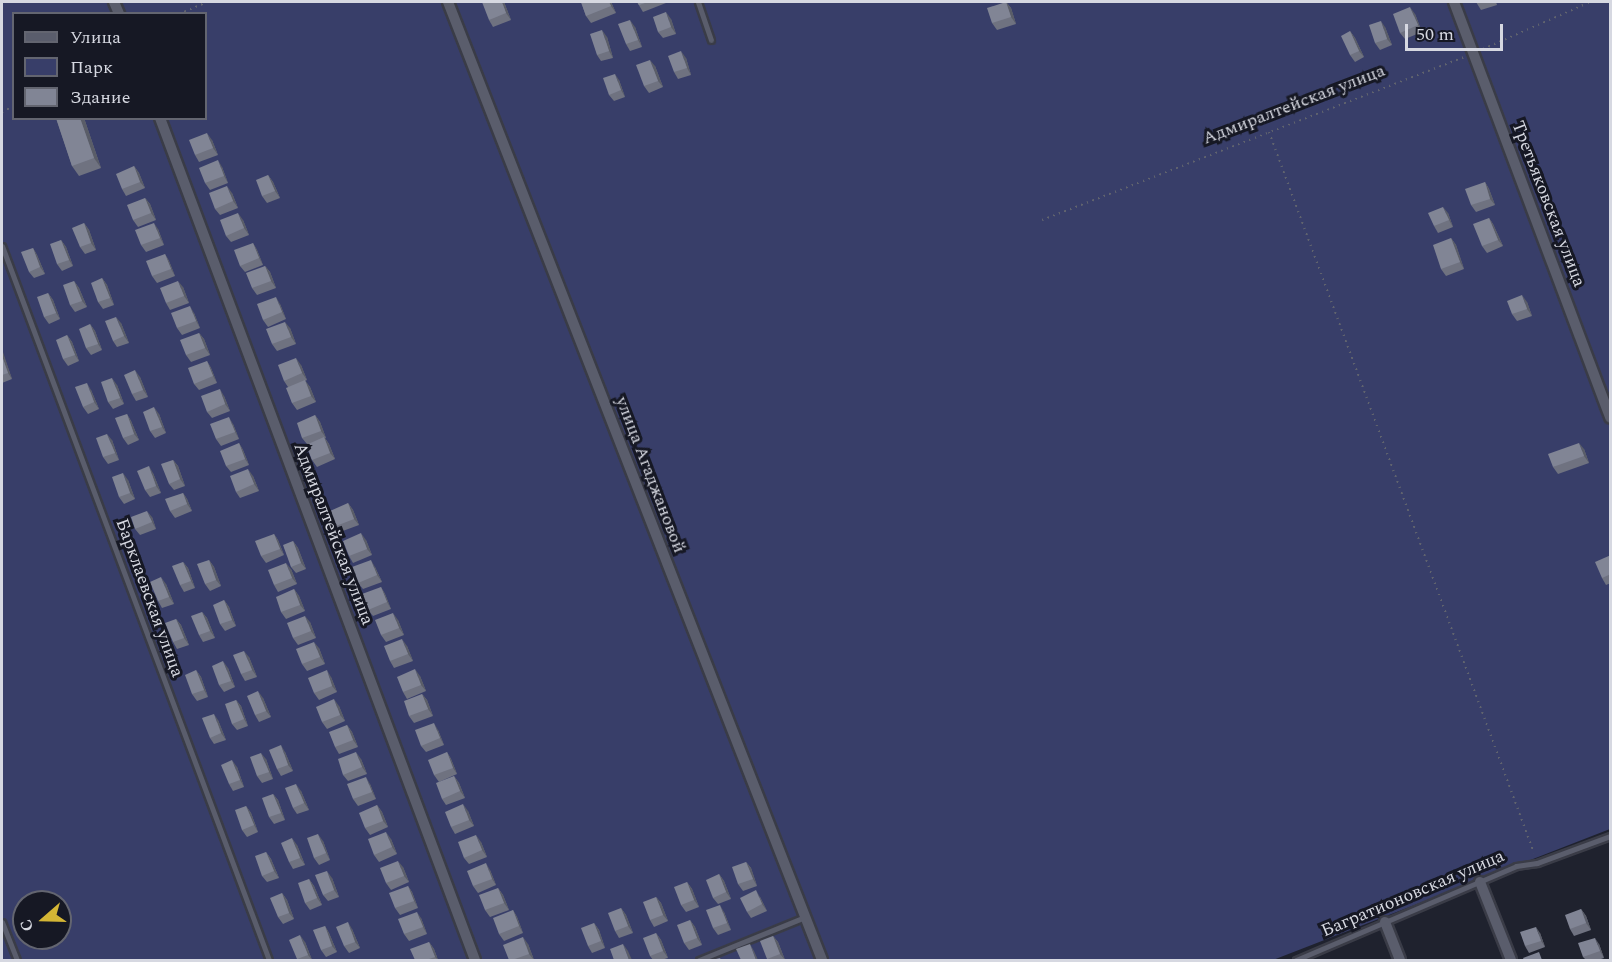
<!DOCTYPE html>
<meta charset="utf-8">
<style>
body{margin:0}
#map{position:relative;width:1612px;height:962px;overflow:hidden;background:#1f222e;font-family:Spectral,serif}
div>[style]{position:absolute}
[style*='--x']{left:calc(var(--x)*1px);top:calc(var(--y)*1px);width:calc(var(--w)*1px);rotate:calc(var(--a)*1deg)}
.green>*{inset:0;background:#383e69}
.path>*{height:2px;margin-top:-1px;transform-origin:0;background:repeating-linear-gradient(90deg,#60636e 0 1.5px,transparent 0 6px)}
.roads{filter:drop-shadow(2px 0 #3a3c47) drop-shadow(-2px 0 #3a3c47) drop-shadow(0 2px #3a3c47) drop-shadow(0 -2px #3a3c47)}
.lane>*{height:5px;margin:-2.5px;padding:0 2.5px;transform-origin:2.5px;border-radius:2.5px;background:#5a5d6c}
.street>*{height:10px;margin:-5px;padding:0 5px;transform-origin:5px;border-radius:5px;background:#5a5d6c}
.wall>*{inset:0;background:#6f7280}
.shaded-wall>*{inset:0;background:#5a5d68}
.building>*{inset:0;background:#818595}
span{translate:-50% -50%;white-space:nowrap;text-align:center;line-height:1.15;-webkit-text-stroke:6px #161824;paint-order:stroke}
.street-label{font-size:18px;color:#d6d8e1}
.frame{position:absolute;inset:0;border:3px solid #d6d8e1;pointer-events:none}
.legend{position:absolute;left:12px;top:12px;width:195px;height:108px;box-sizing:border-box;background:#161824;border:2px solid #636570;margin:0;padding:8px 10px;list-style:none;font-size:18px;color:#d6d8e1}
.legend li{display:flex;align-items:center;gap:12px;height:30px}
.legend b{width:30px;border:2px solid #636570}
.north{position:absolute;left:12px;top:890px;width:60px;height:60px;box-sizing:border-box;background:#161824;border:2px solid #636570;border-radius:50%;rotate:250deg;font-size:16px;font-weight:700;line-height:24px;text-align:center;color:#d6d8e1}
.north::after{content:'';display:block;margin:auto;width:21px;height:27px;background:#d4b635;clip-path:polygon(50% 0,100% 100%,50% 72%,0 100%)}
.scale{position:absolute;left:1405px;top:24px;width:98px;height:27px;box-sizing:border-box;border:3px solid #d6d8e1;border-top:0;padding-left:8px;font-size:18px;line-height:21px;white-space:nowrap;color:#d6d8e1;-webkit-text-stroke:4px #161824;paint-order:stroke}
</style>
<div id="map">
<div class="green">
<i style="clip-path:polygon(evenodd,2px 2px,1610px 2px,1610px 829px,1273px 960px,2px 960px,2px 2px,14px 14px,206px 14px,206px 118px,14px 118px,14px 14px,2px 2px,24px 902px,60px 902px,60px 938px,24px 938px,24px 902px)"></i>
</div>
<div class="path">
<i style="--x:179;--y:14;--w:30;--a:-23"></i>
<i style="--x:1483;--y:49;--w:117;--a:-23.7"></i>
<i style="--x:2;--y:112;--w:13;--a:-27"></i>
<i style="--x:1269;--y:132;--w:768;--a:69.82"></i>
<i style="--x:1042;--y:220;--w:452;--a:-21.1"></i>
</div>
<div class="roads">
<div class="lane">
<i style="--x:698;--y:2;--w:40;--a:71.1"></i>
<i style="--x:2;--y:246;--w:762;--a:69.5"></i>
<i style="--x:2;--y:922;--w:41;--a:68.5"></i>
<i style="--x:699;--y:960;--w:114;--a:-22.1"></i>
<i style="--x:1296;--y:960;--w:239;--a:-23.1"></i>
<i style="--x:1516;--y:866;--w:21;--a:-8"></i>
<i style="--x:1537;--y:863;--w:78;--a:-20.3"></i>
</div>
<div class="street">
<i style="--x:114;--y:2;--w:13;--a:67"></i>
<i style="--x:448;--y:2;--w:1028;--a:68.67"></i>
<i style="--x:1454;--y:2;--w:444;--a:69.4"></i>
<i style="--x:160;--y:118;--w:899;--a:69.49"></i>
<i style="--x:1480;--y:882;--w:84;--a:68.3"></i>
<i style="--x:1385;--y:922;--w:41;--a:68.5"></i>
</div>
</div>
<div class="wall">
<i style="clip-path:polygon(504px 2px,511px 20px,493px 27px,489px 20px)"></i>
<i style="clip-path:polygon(581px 2px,611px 2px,616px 13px,591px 23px,586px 16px)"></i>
<i style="clip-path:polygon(637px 2px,665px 2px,666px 3px,643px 12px)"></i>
<i style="clip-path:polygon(1006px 2px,1011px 8px,1016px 24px,997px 30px,992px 23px)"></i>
<i style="clip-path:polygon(1476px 2px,1496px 2px,1497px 5px,1481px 10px)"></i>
<i style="clip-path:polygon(1415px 14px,1422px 32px,1405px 39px,1400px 33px)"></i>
<i style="clip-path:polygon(671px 19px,676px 34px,663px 38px,658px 32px)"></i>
<i style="clip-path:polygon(635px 27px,642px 47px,630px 51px,626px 44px)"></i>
<i style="clip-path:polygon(1385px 27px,1392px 45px,1380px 50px,1375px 43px)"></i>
<i style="clip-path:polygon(1350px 31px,1355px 38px,1364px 57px,1355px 62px,1350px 55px)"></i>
<i style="clip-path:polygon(607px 37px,613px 58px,601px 61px,597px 55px)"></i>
<i style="clip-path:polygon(686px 58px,691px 75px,678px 79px,674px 72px)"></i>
<i style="clip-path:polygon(655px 66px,663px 87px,649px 93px,644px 86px)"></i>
<i style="clip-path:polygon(619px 80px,625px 97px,614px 101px,609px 95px)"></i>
<i style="clip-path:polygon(56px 118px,84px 118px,101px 168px,79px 176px,72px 166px)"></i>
<i style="clip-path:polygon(212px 140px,218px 155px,199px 162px,195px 155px)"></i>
<i style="clip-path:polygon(134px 166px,139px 173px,145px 188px,126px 196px,122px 189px)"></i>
<i style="clip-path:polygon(222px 167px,228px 183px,210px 190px,205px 183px)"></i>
<i style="clip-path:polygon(268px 175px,273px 182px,280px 198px,267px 203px,262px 196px)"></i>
<i style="clip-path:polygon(1485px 182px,1489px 189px,1495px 205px,1476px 212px,1471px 205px)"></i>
<i style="clip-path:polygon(232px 193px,238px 208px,220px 215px,215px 209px)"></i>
<i style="clip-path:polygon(145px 198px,150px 204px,156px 220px,138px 227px,133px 220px)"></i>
<i style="clip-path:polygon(1448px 213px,1453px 227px,1438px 233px,1434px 226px)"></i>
<i style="clip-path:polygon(1489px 218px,1493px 224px,1503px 246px,1487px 253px,1482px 246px)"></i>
<i style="clip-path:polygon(243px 220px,249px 235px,231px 242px,226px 236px)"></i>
<i style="clip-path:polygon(84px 223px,89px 230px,96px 250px,85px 254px,80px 247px)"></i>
<i style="clip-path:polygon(158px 229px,164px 245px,146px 252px,141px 245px)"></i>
<i style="clip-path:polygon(1451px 238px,1456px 245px,1464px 269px,1446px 276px,1441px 269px)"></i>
<i style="clip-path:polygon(61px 240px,66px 247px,73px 266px,62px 271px,57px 264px)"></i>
<i style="clip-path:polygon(253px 243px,257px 250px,263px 265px,245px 272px,240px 266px)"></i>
<i style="clip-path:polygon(33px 248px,37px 255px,45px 274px,34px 278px,29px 272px)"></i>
<i style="clip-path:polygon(165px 254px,169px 261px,175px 276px,157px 283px,152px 276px)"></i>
<i style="clip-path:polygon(265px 266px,270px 272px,276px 288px,257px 295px,252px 288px)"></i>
<i style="clip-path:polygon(102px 278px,107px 285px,114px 305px,103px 309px,98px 302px)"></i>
<i style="clip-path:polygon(74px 281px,79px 288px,87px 307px,75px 312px,70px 305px)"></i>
<i style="clip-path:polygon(183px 287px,189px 303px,170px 310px,166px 303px)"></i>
<i style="clip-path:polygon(48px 293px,53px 300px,60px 319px,49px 324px,44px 317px)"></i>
<i style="clip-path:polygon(1527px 302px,1532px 316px,1517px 321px,1512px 314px)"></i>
<i style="clip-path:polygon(280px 304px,286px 319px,268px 327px,263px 320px)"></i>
<i style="clip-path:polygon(194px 313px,200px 328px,182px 335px,177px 328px)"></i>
<i style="clip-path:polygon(121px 323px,129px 343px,117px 347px,113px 341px)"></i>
<i style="clip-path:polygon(90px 324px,95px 331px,102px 350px,91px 355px,86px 348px)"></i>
<i style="clip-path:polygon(290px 328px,296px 344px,277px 351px,272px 344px)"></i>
<i style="clip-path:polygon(199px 333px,204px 339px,210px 355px,191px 362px,186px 355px)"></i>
<i style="clip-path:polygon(67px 335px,72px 342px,79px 361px,68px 366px,63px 359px)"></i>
<i style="clip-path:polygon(2px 351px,12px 379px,2px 383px)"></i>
<i style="clip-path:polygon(207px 361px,211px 368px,217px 383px,199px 390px,194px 384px)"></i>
<i style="clip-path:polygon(301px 365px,307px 380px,305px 381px,310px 387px,316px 402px,297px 410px,292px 403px,288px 387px,284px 381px)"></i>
<i style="clip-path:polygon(140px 377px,148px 397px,136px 401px,132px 394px)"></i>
<i style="clip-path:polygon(117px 385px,124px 404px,113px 409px,108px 402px)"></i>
<i style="clip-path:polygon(91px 390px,99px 409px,88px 414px,83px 407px)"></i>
<i style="clip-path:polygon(224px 396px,230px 411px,212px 418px,207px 412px)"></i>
<i style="clip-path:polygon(127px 414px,131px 421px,139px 440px,128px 445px,123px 438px)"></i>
<i style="clip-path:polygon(159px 414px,166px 433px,155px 438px,150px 431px)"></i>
<i style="clip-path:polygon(315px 415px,320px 422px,326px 438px,325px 438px,329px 444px,335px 459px,317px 467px,312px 460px,307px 444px,302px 438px)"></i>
<i style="clip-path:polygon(233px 424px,239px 439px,221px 446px,216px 439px)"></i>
<i style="clip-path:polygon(112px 440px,119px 460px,108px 464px,103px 457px)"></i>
<i style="clip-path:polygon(239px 443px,243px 450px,249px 465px,231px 472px,226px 466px)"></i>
<i style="clip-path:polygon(1584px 449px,1589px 463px,1558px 474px,1553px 467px)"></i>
<i style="clip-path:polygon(173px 460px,178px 466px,185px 486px,174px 490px,169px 484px)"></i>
<i style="clip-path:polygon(153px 473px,161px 493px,150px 497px,145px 490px)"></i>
<i style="clip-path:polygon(253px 476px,259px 491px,240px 498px,236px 492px)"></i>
<i style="clip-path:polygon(128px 480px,135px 499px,124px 504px,119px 497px)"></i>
<i style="clip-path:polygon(183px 493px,187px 499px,192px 511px,175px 518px,170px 511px)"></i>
<i style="clip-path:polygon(348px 503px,353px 510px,359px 525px,340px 532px,336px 526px)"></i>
<i style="clip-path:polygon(152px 517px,156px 529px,140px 535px,135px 529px)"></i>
<i style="clip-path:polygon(274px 534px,278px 540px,284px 555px,266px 563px,261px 556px)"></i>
<i style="clip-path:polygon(366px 540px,372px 555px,353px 563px,349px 556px)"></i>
<i style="clip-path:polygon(293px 541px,298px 548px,306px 569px,296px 573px,291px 567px)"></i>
<i style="clip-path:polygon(1611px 555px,1611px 583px,1606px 585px,1602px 578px)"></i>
<i style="clip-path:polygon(209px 560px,214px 567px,221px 586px,210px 591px,205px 584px)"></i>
<i style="clip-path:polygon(183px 562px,188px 568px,195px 588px,184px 592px,180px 585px)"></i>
<i style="clip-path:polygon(375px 567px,382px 582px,363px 589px,358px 583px)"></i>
<i style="clip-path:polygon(291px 569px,297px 584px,278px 592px,274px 585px)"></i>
<i style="clip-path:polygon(166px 584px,174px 604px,162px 608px,158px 601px)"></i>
<i style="clip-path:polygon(381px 587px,385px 594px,391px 609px,373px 616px,368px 610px)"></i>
<i style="clip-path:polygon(294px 589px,299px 596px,305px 611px,286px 619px,281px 612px)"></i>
<i style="clip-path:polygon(224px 600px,229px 607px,236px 626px,225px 631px,220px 624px)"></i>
<i style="clip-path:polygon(202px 612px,207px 618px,215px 638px,203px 642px,199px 635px)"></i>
<i style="clip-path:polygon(176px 619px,181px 625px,189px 645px,177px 649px,173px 642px)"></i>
<i style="clip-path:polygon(398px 620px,404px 635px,386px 642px,381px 635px)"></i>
<i style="clip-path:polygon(310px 622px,316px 638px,298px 645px,293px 638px)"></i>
<i style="clip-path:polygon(407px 646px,413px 661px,394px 668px,390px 661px)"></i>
<i style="clip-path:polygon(319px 648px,325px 664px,307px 671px,302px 664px)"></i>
<i style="clip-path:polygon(249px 657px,257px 677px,245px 681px,241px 674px)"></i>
<i style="clip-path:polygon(228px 668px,235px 687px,224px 692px,219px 685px)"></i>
<i style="clip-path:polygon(196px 670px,201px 677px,208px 697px,197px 701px,192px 694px)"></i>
<i style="clip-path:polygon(420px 676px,426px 691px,407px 699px,403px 692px)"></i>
<i style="clip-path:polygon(331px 677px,337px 692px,319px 700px,314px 693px)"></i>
<i style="clip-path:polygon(422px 694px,427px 700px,433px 716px,414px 723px,409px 716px)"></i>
<i style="clip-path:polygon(263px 698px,271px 717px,259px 722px,255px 715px)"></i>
<i style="clip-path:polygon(236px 700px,241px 706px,248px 726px,237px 730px,232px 724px)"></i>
<i style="clip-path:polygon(339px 706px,345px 721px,327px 729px,322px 722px)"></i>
<i style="clip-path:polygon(218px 720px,226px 740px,214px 744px,210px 738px)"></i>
<i style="clip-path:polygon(347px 725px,352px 732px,358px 747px,339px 754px,335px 747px)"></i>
<i style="clip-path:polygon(438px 730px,444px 745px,426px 752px,421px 746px)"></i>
<i style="clip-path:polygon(285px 752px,293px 771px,281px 776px,277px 769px)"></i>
<i style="clip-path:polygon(447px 752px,451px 759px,457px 774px,439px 782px,434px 775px)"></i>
<i style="clip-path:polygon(266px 759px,273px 779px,262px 783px,257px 776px)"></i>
<i style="clip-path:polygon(361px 759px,367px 774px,348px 781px,343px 775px)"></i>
<i style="clip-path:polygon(237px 767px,244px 787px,233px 791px,229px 784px)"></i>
<i style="clip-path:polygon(454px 776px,459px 783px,465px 798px,446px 805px,442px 799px)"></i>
<i style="clip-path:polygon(370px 784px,376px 799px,358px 806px,353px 799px)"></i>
<i style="clip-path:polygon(301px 791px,309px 810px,297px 814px,293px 808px)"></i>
<i style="clip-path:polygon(273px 794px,278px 800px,285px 820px,274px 824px,269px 817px)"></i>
<i style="clip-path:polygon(377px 805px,382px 812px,388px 827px,370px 835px,365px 828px)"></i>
<i style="clip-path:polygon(246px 806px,251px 813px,258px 832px,247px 837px,242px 830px)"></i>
<i style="clip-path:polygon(468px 811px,474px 826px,455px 834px,451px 827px)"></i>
<i style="clip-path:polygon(391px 839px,397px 854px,379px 862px,374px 855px)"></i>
<i style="clip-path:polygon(323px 841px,330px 860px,319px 865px,314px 858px)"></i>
<i style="clip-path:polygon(481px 842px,487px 857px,469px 864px,464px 858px)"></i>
<i style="clip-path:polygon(297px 845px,305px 865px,293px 869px,289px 862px)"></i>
<i style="clip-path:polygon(266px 852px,271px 859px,279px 878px,267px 882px,262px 876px)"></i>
<i style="clip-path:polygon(746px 862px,751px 868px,757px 886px,743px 891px,738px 884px)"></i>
<i style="clip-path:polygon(403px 867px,409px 882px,391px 890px,386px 883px)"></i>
<i style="clip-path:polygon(490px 870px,496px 885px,478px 893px,473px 886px)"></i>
<i style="clip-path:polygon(719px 874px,724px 881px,731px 899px,718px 904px,713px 898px)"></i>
<i style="clip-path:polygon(332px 878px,339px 897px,328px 901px,323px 895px)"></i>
<i style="clip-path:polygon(309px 879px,314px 886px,322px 905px,310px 910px,305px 903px)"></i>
<i style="clip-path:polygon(687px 882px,692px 889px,699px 907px,686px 912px,681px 905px)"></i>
<i style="clip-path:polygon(408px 886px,412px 892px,418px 908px,400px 915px,395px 908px)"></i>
<i style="clip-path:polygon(498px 888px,503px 895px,509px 910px,490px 917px,485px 910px)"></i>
<i style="clip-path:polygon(282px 893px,287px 900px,294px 919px,283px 924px,278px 917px)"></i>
<i style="clip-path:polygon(656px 897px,661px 903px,668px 921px,654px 927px,650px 920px)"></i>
<i style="clip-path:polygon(760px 897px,767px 911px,751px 918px,747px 912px)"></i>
<i style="clip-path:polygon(621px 908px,626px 915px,633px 933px,619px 938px,615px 931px)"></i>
<i style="clip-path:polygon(1581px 909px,1586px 916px,1591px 930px,1574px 936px,1570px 929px)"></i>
<i style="clip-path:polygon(513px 910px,517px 917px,523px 933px,504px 941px,499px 934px)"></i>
<i style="clip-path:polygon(724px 912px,731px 930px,718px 935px,713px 928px)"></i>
<i style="clip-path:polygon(421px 918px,427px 934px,409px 941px,404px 934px)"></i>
<i style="clip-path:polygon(690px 920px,695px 927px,702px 945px,689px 950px,684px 943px)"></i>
<i style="clip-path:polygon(594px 923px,599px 930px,605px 948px,592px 953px,588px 946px)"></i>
<i style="clip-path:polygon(325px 926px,329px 933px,337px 952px,326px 957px,321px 950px)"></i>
<i style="clip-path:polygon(352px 929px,360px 948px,349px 953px,344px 946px)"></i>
<i style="clip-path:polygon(656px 933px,661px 940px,668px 958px,661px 960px,653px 960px,650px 956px)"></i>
<i style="clip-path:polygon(1540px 933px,1545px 947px,1529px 953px,1525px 946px)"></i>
<i style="clip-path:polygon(773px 936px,778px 942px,785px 960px,768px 960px,767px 959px)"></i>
<i style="clip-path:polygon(305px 942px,312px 960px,297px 960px,297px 959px)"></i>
<i style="clip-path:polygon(429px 942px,434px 949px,438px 960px,415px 960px)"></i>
<i style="clip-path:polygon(528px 944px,534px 960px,509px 960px)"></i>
<i style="clip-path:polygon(1599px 944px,1604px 958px,1598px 960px,1586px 960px,1583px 957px)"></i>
</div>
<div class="shaded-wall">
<i style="clip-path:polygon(502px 2px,504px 2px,511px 20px,506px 13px)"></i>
<i style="clip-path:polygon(609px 2px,611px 2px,616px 13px,611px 6px)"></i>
<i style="clip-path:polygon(1006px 2px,1011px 8px,1016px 24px,1011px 17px)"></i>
<i style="clip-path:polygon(1410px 7px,1415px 14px,1422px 32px,1418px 25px)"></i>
<i style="clip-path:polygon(666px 12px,671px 19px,676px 34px,671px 27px)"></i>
<i style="clip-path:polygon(630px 20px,635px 27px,642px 47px,638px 40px)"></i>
<i style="clip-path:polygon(1381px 21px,1385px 27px,1392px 45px,1387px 39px)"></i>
<i style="clip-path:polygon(602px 30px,607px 37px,613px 58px,609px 51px)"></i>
<i style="clip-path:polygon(1350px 31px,1355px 38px,1364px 57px,1359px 51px)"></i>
<i style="clip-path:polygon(681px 51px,686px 58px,691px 75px,687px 68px)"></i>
<i style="clip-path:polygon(650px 60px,655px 66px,663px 87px,658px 81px)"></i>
<i style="clip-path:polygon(615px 74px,619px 80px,625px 97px,621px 90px)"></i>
<i style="clip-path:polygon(80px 118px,84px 118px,101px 168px,94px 158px)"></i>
<i style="clip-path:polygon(207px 133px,212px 140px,218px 155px,213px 148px)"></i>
<i style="clip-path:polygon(218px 160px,222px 167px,228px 183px,224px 176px)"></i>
<i style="clip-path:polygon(134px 166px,139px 173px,145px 188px,140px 182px)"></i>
<i style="clip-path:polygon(268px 175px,273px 182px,280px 198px,275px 191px)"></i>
<i style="clip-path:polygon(1485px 182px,1489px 189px,1495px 205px,1490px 199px)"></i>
<i style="clip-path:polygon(227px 186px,232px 193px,238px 208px,233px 201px)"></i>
<i style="clip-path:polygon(145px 198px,150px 204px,156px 220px,151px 213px)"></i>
<i style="clip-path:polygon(1443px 207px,1448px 213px,1453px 227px,1449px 220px)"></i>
<i style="clip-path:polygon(238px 213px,243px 220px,249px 235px,244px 228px)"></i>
<i style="clip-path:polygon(1489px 218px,1493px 224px,1503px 246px,1498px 240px)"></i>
<i style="clip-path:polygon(84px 223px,89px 230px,96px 250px,91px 243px)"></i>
<i style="clip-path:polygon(154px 223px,158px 229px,164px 245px,160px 238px)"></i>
<i style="clip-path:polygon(1451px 238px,1456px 245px,1464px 269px,1460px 262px)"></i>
<i style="clip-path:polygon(61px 240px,66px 247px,73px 266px,69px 260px)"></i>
<i style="clip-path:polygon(253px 243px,257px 250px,263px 265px,259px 258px)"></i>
<i style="clip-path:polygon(33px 248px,37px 255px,45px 274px,40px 267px)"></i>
<i style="clip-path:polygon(165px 254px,169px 261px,175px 276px,171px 269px)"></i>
<i style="clip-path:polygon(265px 266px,270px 272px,276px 288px,271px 281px)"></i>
<i style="clip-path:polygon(102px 278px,107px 285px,114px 305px,110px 298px)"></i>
<i style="clip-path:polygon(74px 281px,79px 288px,87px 307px,82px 301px)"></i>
<i style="clip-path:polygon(178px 281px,183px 287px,189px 303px,184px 296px)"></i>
<i style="clip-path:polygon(48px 293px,53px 300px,60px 319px,56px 313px)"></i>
<i style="clip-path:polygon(1522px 295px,1527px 302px,1532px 316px,1527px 309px)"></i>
<i style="clip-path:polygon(276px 297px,280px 304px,286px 319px,282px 312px)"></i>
<i style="clip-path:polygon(190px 306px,194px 313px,200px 328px,196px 321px)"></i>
<i style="clip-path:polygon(116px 317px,121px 323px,129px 343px,124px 336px)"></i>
<i style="clip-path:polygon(285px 322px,290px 328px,296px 344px,291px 337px)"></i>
<i style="clip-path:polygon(90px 324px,95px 331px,102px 350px,98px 344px)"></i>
<i style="clip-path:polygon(199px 333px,204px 339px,210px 355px,205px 348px)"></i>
<i style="clip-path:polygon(67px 335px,72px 342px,79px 361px,75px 355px)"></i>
<i style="clip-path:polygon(2px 351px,3px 352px,12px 379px,8px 373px,2px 356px)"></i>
<i style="clip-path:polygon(296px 358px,301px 365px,307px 380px,302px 373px)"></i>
<i style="clip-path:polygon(207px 361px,211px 368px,217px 383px,213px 376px)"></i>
<i style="clip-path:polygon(135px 370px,140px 377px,148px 397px,143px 390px)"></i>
<i style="clip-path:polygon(112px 378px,117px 385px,124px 404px,120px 398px)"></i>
<i style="clip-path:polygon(305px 380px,310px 387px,316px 402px,311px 396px)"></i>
<i style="clip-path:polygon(87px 383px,91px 390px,99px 409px,94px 402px)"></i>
<i style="clip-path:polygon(220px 389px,224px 396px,230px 411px,225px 404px)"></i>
<i style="clip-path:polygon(154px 407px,159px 414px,166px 433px,162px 427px)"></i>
<i style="clip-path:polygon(127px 414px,131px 421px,139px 440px,134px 434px)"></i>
<i style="clip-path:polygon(315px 415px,320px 422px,326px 438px,321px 431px)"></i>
<i style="clip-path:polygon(229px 417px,233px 424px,239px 439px,235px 432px)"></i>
<i style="clip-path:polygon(107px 434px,112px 440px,119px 460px,115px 453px)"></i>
<i style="clip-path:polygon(324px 437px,329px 444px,335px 459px,330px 453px)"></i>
<i style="clip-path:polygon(239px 443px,243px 450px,249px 465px,245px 459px)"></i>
<i style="clip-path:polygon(1579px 443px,1584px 449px,1589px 463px,1584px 456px)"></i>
<i style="clip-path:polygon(173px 460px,178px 466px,185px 486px,180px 479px)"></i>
<i style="clip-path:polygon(149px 466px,153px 473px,161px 493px,156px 486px)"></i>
<i style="clip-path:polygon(248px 469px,253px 476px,259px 491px,254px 484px)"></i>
<i style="clip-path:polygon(123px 473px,128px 480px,135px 499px,130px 493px)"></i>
<i style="clip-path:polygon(183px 493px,187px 499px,192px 511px,187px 504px)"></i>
<i style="clip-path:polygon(348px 503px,353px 510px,359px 525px,354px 519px)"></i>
<i style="clip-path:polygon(147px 511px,152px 517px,156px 529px,152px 522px)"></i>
<i style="clip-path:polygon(361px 533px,366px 540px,372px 555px,367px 549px)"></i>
<i style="clip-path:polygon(274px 534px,278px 540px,284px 555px,280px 549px)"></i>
<i style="clip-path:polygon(293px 541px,298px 548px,306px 569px,301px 563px)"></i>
<i style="clip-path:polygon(209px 560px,214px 567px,221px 586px,216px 580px)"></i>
<i style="clip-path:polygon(371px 560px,375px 567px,382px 582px,377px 575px)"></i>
<i style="clip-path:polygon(183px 562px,188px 568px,195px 588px,191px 581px)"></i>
<i style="clip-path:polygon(286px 563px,291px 569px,297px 584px,292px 578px)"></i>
<i style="clip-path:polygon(161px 577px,166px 584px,174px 604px,169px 597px)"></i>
<i style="clip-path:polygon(381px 587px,385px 594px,391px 609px,387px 602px)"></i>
<i style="clip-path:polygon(294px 589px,299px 596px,305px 611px,300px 605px)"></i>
<i style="clip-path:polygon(224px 600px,229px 607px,236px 626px,232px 620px)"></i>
<i style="clip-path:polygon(202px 612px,207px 618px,215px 638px,210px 631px)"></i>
<i style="clip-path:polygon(393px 613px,398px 620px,404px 635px,399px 628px)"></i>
<i style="clip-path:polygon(305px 616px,310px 622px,316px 638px,311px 631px)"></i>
<i style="clip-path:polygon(176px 619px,181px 625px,189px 645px,184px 638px)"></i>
<i style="clip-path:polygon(402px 639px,407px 646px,413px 661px,408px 654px)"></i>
<i style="clip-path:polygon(314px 642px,319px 648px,325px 664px,320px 657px)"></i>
<i style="clip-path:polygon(244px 651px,249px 657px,257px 677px,252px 670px)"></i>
<i style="clip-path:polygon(223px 661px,228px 668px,235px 687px,231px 681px)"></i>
<i style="clip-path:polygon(415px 669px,420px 676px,426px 691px,421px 685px)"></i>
<i style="clip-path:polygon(196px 670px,201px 677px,208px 697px,204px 690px)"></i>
<i style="clip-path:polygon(327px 670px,331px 677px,337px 692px,332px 686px)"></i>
<i style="clip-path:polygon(258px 691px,263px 698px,271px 717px,266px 711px)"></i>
<i style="clip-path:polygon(422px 694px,427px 700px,433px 716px,428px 709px)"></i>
<i style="clip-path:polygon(334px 699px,339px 706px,345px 721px,340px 715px)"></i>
<i style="clip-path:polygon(236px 700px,241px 706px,248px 726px,244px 719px)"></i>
<i style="clip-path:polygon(214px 714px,218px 720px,226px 740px,221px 733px)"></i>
<i style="clip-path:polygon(434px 723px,438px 730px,444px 745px,440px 738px)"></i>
<i style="clip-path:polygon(347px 725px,352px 732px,358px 747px,353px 740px)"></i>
<i style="clip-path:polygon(281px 745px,285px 752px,293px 771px,288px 765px)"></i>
<i style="clip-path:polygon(356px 752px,361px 759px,367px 774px,362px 767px)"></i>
<i style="clip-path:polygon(447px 752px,451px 759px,457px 774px,453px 768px)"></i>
<i style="clip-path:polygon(261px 753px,266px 759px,273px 779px,269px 772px)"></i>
<i style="clip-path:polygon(232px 760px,237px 767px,244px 787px,240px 780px)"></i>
<i style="clip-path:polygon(454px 776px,459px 783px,465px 798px,460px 791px)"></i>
<i style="clip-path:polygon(366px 777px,370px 784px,376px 799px,372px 792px)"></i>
<i style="clip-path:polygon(296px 784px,301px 791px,309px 810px,304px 803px)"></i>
<i style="clip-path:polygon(273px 794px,278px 800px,285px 820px,281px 813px)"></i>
<i style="clip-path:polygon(463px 804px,468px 811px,474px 826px,469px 820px)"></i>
<i style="clip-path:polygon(377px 805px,382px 812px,388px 827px,383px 821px)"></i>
<i style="clip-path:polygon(246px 806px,251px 813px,258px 832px,254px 825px)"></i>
<i style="clip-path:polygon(386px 832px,391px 839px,397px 854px,392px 847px)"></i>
<i style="clip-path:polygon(318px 834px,323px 841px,330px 860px,326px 853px)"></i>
<i style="clip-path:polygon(476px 835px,481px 842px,487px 857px,482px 850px)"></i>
<i style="clip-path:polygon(292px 838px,297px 845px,305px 865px,300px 858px)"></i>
<i style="clip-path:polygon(266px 852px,271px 859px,279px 878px,274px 871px)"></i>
<i style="clip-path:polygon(398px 861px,403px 867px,409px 882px,404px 876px)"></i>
<i style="clip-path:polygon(746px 862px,751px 868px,757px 886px,753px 879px)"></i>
<i style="clip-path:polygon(486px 863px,490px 870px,496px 885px,492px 879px)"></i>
<i style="clip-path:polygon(327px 871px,332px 878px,339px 897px,334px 890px)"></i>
<i style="clip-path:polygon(719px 874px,724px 881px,731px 899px,726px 892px)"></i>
<i style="clip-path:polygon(309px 879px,314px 886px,322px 905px,317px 898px)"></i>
<i style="clip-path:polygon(687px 882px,692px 889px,699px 907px,694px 900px)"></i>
<i style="clip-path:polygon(408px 886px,412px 892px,418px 908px,414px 901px)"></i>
<i style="clip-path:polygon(498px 888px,503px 895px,509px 910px,504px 903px)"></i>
<i style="clip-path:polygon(756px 890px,760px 897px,767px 911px,762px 904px)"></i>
<i style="clip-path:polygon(282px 893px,287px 900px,294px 919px,289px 913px)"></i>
<i style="clip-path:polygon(656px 897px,661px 903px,668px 921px,663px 915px)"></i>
<i style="clip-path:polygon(720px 905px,724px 912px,731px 930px,727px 923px)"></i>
<i style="clip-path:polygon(621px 908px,626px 915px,633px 933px,628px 926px)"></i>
<i style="clip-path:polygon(1581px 909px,1586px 916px,1591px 930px,1586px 923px)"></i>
<i style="clip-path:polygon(513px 910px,517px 917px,523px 933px,519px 926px)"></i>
<i style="clip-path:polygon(417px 912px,421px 918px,427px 934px,423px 927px)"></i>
<i style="clip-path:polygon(690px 920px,695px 927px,702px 945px,697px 938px)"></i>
<i style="clip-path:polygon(348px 922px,352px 929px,360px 948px,355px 942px)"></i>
<i style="clip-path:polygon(594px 923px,599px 930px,605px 948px,601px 941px)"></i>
<i style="clip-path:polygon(325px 926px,329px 933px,337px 952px,332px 946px)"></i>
<i style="clip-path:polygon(1536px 927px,1540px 933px,1545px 947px,1541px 941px)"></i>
<i style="clip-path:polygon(656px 933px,661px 940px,668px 958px,663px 951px)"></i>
<i style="clip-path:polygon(300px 935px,305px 942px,312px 960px,308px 955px)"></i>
<i style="clip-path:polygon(773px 936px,778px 942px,785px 960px,780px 954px)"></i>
<i style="clip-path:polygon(523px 937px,528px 944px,534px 960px,529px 954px)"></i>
<i style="clip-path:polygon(1595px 938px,1599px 944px,1604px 958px,1600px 951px)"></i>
<i style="clip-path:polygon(429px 942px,434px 949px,438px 960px,435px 957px)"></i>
<i style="clip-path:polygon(623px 944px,628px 951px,632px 960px,629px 960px)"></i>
<i style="clip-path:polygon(750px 944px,754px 951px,758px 960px,756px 960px)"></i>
</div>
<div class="building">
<i style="clip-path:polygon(482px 2px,502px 2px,506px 13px,489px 20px)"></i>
<i style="clip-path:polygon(581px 2px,609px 2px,611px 6px,586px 16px)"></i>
<i style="clip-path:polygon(637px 2px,648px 2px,639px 5px)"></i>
<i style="clip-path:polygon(1006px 2px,1011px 17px,992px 23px,987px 8px)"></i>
<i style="clip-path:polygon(1410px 7px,1418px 25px,1400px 33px,1393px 14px)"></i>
<i style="clip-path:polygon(666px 12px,671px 27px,658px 32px,653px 17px)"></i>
<i style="clip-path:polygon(630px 20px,638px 40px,626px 44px,618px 24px)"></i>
<i style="clip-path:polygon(1381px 21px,1387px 39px,1375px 43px,1369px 25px)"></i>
<i style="clip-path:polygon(602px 30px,609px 51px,597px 55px,590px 34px)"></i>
<i style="clip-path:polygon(1350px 31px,1359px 51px,1350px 55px,1341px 36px)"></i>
<i style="clip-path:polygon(681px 51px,687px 68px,674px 72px,668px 56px)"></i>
<i style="clip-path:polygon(650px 60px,658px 81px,644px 86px,636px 65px)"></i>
<i style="clip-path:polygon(615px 74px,621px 90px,609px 95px,603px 78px)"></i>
<i style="clip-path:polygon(56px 118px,80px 118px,94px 158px,72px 166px)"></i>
<i style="clip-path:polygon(207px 133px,213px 148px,195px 155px,189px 140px)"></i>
<i style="clip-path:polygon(218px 160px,224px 176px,205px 183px,199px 168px)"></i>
<i style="clip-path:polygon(134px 166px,140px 182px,122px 189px,116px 174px)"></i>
<i style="clip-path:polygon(268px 175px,275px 191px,262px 196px,256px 180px)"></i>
<i style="clip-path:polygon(1485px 182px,1490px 199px,1471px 205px,1465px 189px)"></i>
<i style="clip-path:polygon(227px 186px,233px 201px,215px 209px,209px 193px)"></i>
<i style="clip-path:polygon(145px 198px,151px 213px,133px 220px,127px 205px)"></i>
<i style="clip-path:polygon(1443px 207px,1449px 220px,1434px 226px,1428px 213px)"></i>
<i style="clip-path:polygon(238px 213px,244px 228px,226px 236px,220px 220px)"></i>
<i style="clip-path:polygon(1489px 218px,1498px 240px,1482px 246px,1473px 224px)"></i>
<i style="clip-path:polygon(84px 223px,91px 243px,80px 247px,72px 228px)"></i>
<i style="clip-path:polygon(154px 223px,160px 238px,141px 245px,135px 230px)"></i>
<i style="clip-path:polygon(1451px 238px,1460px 262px,1441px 269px,1433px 245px)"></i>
<i style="clip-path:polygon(61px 240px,69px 260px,57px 264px,50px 244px)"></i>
<i style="clip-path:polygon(253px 243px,259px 258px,240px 266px,234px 250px)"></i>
<i style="clip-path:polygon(33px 248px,40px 267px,29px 272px,21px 252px)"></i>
<i style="clip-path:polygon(165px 254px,171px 269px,152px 276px,146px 261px)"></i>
<i style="clip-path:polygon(265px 266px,271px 281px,252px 288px,246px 273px)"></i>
<i style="clip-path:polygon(102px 278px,110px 298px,98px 302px,91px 283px)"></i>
<i style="clip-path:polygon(74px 281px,82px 301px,70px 305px,63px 285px)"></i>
<i style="clip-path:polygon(178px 281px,184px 296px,166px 303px,160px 288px)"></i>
<i style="clip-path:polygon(48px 293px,56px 313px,44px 317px,37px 297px)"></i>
<i style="clip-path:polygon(1522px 295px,1527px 309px,1512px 314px,1507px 301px)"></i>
<i style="clip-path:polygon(276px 297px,282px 312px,263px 320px,257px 304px)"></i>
<i style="clip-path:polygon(190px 306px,196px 321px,177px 328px,171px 313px)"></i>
<i style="clip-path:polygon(116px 317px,124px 336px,113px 341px,105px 321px)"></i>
<i style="clip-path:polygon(285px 322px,291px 337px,272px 344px,266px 329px)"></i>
<i style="clip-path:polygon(90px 324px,98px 344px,86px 348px,79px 329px)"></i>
<i style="clip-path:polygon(199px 333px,205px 348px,186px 355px,180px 340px)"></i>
<i style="clip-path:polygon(67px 335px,75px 355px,63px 359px,56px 340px)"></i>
<i style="clip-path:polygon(2px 356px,8px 373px,2px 375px)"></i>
<i style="clip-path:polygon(296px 358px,302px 373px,284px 381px,278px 365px)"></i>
<i style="clip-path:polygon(207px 361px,213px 376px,194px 384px,188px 368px)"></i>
<i style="clip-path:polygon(135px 370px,143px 390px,132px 394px,124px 375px)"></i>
<i style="clip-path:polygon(112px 378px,120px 398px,108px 402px,101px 382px)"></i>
<i style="clip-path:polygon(305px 380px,311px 396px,292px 403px,286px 388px)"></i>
<i style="clip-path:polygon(87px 383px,94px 402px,83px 407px,75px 387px)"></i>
<i style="clip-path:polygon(220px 389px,225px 404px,207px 412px,201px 396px)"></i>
<i style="clip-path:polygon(154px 407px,162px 427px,150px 431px,143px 412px)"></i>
<i style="clip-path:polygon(127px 414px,134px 434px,123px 438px,115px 418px)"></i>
<i style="clip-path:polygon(315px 415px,321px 431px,302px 438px,297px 423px)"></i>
<i style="clip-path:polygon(229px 417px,235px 432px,216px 439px,210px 424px)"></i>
<i style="clip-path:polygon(107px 434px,115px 453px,103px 457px,96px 438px)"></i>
<i style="clip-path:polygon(324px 437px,330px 453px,312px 460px,306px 445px)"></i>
<i style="clip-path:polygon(239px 443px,245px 459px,226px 466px,220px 451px)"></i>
<i style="clip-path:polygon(1579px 443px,1584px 456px,1553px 467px,1548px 454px)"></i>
<i style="clip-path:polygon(173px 460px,180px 479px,169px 484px,161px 464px)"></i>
<i style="clip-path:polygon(149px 466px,156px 486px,145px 490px,137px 471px)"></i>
<i style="clip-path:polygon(248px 469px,254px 484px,236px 492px,230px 476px)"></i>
<i style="clip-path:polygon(123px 473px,130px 493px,119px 497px,112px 477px)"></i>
<i style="clip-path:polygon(183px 493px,187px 504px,170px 511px,165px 499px)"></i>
<i style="clip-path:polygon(348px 503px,354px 519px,336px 526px,330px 511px)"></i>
<i style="clip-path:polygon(147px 511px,152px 522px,135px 529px,131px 517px)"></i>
<i style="clip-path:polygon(361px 533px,367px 549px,349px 556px,343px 541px)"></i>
<i style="clip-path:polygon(274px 534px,280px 549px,261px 556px,255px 541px)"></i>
<i style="clip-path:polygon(293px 541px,301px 563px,291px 567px,283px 545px)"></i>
<i style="clip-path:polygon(1611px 555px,1611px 574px,1602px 578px,1595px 562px)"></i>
<i style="clip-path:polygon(209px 560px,216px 580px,205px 584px,197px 564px)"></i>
<i style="clip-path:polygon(371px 560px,377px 575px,358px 583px,352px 567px)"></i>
<i style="clip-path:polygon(183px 562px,191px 581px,180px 585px,172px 566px)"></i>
<i style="clip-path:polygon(286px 563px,292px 578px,274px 585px,268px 570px)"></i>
<i style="clip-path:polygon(161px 577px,169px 597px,158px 601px,150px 582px)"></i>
<i style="clip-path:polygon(381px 587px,387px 602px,368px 610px,362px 594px)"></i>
<i style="clip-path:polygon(294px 589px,300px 605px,281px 612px,276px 597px)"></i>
<i style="clip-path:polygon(224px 600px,232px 620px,220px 624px,213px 605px)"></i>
<i style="clip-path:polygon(202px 612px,210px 631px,199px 635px,191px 616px)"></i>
<i style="clip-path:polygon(393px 613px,399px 628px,381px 635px,375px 620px)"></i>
<i style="clip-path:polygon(305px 616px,311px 631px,293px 638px,287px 623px)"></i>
<i style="clip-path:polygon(176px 619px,184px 638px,173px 642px,165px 623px)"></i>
<i style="clip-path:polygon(402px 639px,408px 654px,390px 661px,384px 646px)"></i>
<i style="clip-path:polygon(314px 642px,320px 657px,302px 664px,296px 649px)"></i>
<i style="clip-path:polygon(244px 651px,252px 670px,241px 674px,233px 655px)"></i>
<i style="clip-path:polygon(223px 661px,231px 681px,219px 685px,212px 666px)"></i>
<i style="clip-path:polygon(415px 669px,421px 685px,403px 692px,397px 677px)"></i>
<i style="clip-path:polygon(196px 670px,204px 690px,192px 694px,185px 675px)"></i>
<i style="clip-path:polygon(327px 670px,332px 686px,314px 693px,308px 678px)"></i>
<i style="clip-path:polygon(258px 691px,266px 711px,255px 715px,247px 696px)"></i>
<i style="clip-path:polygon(422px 694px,428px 709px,409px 716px,404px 701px)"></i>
<i style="clip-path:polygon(334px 699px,340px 715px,322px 722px,316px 707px)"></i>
<i style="clip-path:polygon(236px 700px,244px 719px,232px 724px,225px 704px)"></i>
<i style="clip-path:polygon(214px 714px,221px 733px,210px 738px,202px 718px)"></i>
<i style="clip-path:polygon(434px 723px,440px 738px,421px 746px,415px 730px)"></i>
<i style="clip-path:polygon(347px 725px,353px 740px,335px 747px,329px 732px)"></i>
<i style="clip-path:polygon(281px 745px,288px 765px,277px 769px,269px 750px)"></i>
<i style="clip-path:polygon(356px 752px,362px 767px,343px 775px,338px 759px)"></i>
<i style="clip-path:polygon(447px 752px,453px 768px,434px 775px,428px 760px)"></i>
<i style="clip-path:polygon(261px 753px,269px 772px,257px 776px,250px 757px)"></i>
<i style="clip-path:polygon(232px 760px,240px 780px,229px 784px,221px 765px)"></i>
<i style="clip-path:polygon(454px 776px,460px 791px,442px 799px,436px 783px)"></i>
<i style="clip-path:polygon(366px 777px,372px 792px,353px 799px,347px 784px)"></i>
<i style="clip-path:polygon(296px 784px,304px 803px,293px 808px,285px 788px)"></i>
<i style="clip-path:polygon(273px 794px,281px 813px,269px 817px,262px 798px)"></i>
<i style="clip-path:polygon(463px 804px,469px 820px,451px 827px,445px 812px)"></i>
<i style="clip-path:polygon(377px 805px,383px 821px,365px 828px,359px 813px)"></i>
<i style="clip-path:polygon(246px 806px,254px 825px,242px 830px,235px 810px)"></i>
<i style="clip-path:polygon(386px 832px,392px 847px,374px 855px,368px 839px)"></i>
<i style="clip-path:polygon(318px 834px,326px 853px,314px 858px,307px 838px)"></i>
<i style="clip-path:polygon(476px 835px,482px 850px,464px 858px,458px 842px)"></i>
<i style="clip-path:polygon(292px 838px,300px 858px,289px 862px,281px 843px)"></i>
<i style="clip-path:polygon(266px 852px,274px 871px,262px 876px,255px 856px)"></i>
<i style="clip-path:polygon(398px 861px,404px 876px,386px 883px,380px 868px)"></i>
<i style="clip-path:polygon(746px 862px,753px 879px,738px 884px,732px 867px)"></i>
<i style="clip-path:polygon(486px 863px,492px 879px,473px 886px,467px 871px)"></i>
<i style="clip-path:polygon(327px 871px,334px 890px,323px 895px,315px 875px)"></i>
<i style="clip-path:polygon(719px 874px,726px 892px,713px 898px,706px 880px)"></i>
<i style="clip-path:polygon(309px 879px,317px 898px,305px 903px,298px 883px)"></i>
<i style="clip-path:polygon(687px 882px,694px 900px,681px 905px,674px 887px)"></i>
<i style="clip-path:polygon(408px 886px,414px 901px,395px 908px,389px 893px)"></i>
<i style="clip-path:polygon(498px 888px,504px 903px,485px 910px,479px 895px)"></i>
<i style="clip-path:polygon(756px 890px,762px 904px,747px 912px,740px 898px)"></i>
<i style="clip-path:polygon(282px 893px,289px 913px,278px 917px,270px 898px)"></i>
<i style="clip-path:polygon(656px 897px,663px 915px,650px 920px,643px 902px)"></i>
<i style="clip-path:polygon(720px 905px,727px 923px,713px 928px,706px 910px)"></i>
<i style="clip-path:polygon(621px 908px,628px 926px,615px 931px,608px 913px)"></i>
<i style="clip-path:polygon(1581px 909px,1586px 923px,1570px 929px,1565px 915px)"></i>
<i style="clip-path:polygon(513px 910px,519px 926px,499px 934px,493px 918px)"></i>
<i style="clip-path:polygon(417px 912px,423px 927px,404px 934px,398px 919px)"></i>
<i style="clip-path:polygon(690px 920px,697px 938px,684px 943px,677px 925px)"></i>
<i style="clip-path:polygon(348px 922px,355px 942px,344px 946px,336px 927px)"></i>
<i style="clip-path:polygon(594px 923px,601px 941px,588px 946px,581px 928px)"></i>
<i style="clip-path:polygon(325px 926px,332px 946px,321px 950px,313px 930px)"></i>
<i style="clip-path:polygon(1536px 927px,1541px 941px,1525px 946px,1520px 932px)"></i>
<i style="clip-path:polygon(656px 933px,663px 951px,650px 956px,643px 938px)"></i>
<i style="clip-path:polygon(300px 935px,308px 955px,297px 959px,289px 940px)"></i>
<i style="clip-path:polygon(773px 936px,780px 954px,767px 959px,760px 941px)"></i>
<i style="clip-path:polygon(523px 937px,529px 954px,512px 960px,509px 960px,503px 945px)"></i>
<i style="clip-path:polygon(1595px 938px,1600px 951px,1583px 957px,1578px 943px)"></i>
<i style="clip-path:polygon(429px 942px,435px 957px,426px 960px,415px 960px,410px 949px)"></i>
<i style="clip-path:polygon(623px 944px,629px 960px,614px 960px,610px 949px)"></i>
<i style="clip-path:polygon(750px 944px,756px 960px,741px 960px,736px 949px)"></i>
<i style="clip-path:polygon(1539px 952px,1542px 960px,1524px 960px,1523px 958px)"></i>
<i style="clip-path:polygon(720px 958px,721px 960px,712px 960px)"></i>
</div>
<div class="street-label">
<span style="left:1294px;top:105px;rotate:-21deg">Адмиралтейская улица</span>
<span style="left:1548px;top:204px;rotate:69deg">Третьяковская улица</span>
<span style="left:650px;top:475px;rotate:69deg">улица Агаджановой</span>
<span style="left:333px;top:534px;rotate:69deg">Адмиралтейская улица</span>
<span style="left:149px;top:598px;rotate:70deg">Барклаевская улица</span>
<span style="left:1413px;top:894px;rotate:-23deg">Багратионовская улица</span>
</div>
<div class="frame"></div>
<ul class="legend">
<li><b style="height:8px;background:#5a5d6c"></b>Улица</li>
<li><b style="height:16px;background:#383e69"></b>Парк</li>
<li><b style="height:16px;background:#818595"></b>Здание</li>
</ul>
<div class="north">С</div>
<div class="scale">50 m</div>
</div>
